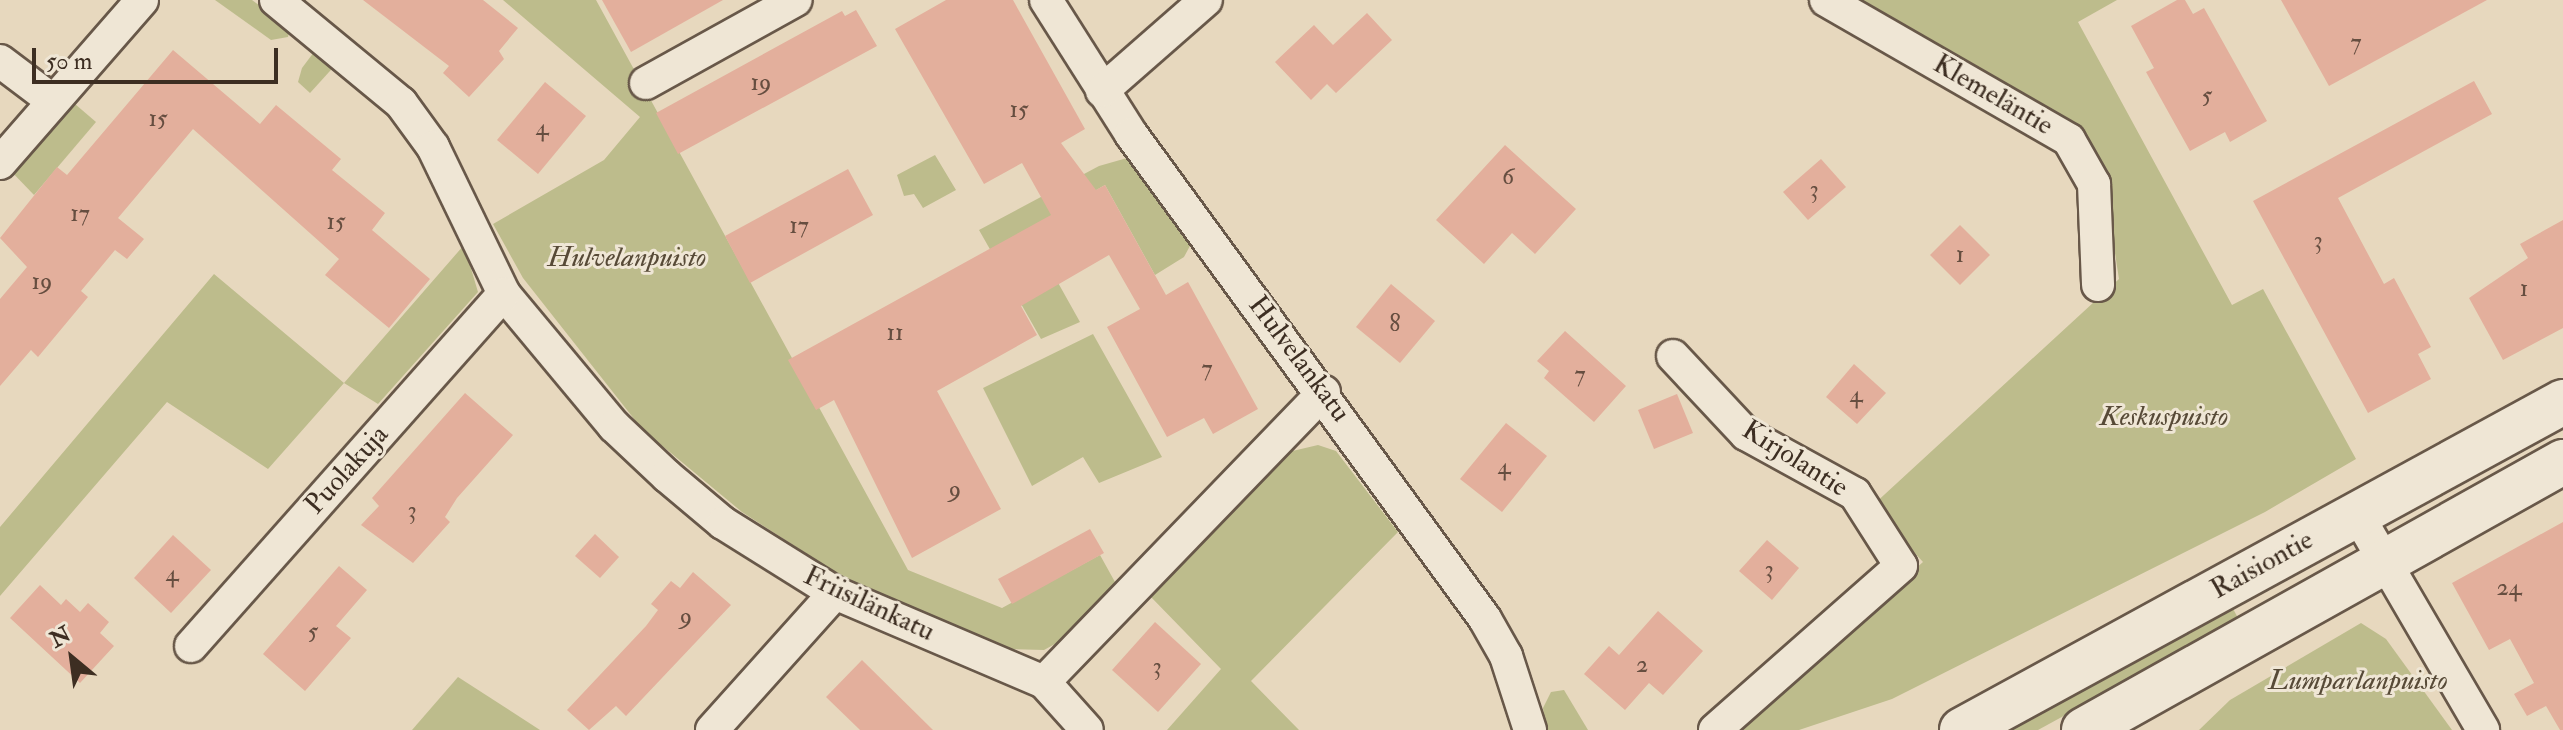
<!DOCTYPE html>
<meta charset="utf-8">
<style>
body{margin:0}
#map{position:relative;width:2563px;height:730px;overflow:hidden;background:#e7d8be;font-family:"IM FELL Double Pica",serif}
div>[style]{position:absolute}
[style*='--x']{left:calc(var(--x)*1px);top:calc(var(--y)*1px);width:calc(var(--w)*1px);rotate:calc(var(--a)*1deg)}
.green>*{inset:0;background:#bdbc8c}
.building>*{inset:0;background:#e3af9c}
.roads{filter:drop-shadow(2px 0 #685849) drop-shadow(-2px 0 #685849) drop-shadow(0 2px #685849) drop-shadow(0 -2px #685849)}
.street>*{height:32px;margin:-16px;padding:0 16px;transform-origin:16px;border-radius:16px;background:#efe6d5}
.secondary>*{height:44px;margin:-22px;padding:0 22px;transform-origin:22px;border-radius:22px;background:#efe6d5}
span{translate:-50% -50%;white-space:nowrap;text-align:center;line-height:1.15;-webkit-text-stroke:6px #efe6d5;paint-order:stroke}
.number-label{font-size:24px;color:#664e40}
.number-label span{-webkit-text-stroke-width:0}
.street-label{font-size:28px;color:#3d2e22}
.park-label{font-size:28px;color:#574a37;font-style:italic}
.north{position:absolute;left:32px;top:618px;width:80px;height:80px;-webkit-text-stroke:6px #efe6d5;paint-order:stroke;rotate:331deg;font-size:22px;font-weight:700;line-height:32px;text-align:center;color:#3d2e22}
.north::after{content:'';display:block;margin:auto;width:28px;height:36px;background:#3d2e22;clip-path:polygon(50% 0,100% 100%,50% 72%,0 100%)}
.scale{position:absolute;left:32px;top:48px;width:246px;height:36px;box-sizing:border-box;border:4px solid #3d2e22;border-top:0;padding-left:10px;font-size:24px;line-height:28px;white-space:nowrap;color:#3d2e22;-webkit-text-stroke:6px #efe6d5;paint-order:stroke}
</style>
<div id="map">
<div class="green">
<i style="clip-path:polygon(215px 0,252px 0,290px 28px,288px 37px,271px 40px)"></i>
<i style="clip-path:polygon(503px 0,596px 0,908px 570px,1002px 608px,1100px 555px,1115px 582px,1073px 634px,1044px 650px,1009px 649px,849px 581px,742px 512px,642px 429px,523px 278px,493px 224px,604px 160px,640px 117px)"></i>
<i style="clip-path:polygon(1849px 0,2117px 0,2078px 22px,2232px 305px,2263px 289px,2356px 459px,2265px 512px,1892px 699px,1799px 730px,1734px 730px,1923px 562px,1872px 506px,2119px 279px,2103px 176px,2081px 131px,2043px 104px)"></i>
<i style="clip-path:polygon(327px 49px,339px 61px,310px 93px,298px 82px,302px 68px,314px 52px)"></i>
<i style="clip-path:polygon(68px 98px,96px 122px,34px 195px,8px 168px)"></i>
<i style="clip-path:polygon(935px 155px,956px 190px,923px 208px,914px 194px,904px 196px,897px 175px)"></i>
<i style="clip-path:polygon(1127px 158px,1191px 244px,1184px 257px,1155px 275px,1105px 185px,1028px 229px,1080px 322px,1041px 339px,979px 230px,1099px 166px)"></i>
<i style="clip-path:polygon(464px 245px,478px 292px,378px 404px,344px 383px,268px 469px,167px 402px,0 596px,0 527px,214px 274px,344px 383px)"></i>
<i style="clip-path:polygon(1093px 334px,1162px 457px,1099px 483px,1083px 457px,1032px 486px,983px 388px)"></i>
<i style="clip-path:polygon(1318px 445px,1336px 451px,1398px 532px,1251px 681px,1299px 730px,1167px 730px,1221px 669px,1150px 596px,1284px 453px)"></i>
<i style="clip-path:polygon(2230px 603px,2239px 620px,2038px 730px,2006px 730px)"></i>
<i style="clip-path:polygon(2361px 623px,2386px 639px,2452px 730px,2199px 730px,2230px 700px)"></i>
<i style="clip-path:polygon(458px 677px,540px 730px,412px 730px)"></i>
<i style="clip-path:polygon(1564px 690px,1588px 730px,1546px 730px,1543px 708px,1551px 692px)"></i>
</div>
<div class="building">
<i style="clip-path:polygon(363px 0,483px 0,518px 28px,499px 51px,504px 59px,469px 97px,443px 73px,449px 66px)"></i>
<i style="clip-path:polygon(602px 0,723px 0,631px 52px)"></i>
<i style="clip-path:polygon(946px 0,1013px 0,1085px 129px,1061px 143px,1096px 190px,1105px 185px,1166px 295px,1188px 282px,1258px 409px,1213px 434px,1204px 418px,1167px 437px,1107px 327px,1140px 309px,1109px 255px,1021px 306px,1037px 335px,937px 391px,1001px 509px,912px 558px,834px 400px,816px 410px,788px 360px,1051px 215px,1022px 163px,984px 184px,895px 29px)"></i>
<i style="clip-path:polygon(2177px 0,2185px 0,2193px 14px,2204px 8px,2267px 121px,2230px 142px,2225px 132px,2190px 151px,2146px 72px,2154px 68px,2131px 26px)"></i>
<i style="clip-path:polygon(2281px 0,2487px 0,2329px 86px)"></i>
<i style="clip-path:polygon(856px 10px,877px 46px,678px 154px,656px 113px,842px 11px,845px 16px)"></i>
<i style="clip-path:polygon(1367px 13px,1392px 40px,1336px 93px,1327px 84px,1311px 100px,1275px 62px,1314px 25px,1333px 45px)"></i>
<i style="clip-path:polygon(173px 50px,260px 124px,276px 105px,341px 159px,332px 170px,385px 213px,372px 230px,430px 279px,389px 328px,325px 275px,339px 259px,193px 129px,118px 218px,144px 239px,127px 259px,115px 250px,81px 291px,88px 297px,38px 357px,31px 350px,0 386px,0 299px,27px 267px,0 238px,57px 167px,67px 175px)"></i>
<i style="clip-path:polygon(2474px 81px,2492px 114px,2338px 198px,2384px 284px,2394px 278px,2431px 347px,2418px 354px,2431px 379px,2368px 413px,2253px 201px)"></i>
<i style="clip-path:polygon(545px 82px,586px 116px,538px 174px,497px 140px)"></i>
<i style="clip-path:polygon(1505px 145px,1576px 209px,1535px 254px,1512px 233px,1484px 264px,1436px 220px)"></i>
<i style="clip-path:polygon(1821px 159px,1846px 187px,1808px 220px,1783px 192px)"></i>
<i style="clip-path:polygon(848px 169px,873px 215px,750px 283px,725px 236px)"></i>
<i style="clip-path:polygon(2563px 220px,2563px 328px,2503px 360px,2469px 298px,2528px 258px,2520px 244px)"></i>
<i style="clip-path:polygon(1960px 225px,1990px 255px,1960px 285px,1930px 255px)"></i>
<i style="clip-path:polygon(1391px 284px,1435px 321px,1400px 363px,1356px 327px)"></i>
<i style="clip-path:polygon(1565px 331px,1626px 386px,1594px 422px,1544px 378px,1549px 371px,1537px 361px)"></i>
<i style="clip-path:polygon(1854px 364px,1886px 393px,1857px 424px,1826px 397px)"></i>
<i style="clip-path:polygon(465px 393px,513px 435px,457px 498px,445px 517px,450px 522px,413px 563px,361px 525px,379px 506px,372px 498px)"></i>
<i style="clip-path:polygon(1677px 394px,1693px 433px,1654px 449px,1638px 410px)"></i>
<i style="clip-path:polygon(1506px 423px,1547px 456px,1502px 512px,1460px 479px)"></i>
<i style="clip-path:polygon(2563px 522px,2563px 730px,2560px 730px,2546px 706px,2527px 716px,2514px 694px,2534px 683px,2510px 639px,2489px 650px,2452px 583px)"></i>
<i style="clip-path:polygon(1090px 529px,1104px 553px,1012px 604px,998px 579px)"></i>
<i style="clip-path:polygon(595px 534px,619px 557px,600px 578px,575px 556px)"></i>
<i style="clip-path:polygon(173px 535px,211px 570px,171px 613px,134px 578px)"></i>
<i style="clip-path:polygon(1767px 540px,1799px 568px,1772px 600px,1739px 571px)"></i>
<i style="clip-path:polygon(339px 566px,367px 590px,336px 626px,351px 638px,305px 691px,263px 654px)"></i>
<i style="clip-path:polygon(693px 572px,731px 605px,626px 716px,616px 706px,589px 730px,567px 710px,646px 626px,658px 610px,651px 604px,671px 581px,680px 588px)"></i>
<i style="clip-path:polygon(40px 585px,61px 605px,66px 599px,80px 612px,88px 603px,109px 622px,100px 633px,114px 646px,80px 683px,10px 618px)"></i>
<i style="clip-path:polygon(1658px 611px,1703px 651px,1663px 695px,1649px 683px,1625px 710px,1584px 674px,1609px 646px,1619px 655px)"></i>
<i style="clip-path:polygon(1155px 622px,1201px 664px,1158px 712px,1112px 670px)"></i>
<i style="clip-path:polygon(862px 660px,933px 730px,860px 730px,826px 697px)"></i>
</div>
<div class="roads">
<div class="street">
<i style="--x:276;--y:0;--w:162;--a:39.5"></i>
<i style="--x:401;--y:103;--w:54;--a:54"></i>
<i style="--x:433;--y:147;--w:163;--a:64.2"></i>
<i style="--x:504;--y:294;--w:172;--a:50.2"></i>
<i style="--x:614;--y:426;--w:73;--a:43.3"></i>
<i style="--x:667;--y:476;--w:73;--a:40"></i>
<i style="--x:723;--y:523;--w:132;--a:32"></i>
<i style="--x:835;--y:593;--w:227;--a:23.1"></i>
<i style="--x:1044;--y:682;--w:403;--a:-46"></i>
<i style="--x:1046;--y:0;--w:159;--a:57.6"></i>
<i style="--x:1131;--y:134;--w:600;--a:53.87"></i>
<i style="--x:1485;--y:619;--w:43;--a:60.4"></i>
<i style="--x:1506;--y:656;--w:78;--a:72"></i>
<i style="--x:1826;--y:0;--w:280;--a:29.9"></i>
<i style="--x:2069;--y:140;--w:51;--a:60.4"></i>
<i style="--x:2094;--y:184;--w:101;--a:87.7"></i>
<i style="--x:0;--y:61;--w:66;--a:37"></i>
<i style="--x:646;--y:83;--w:171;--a:-29"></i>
<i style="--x:1102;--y:91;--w:138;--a:-41.2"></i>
<i style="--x:0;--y:163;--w:216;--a:-48.9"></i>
<i style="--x:1673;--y:356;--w:107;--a:46.9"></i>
<i style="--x:1746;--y:434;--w:124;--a:28.8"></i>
<i style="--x:1855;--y:494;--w:85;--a:57.4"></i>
<i style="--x:1901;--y:566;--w:248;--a:138.6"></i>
<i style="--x:2357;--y:514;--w:250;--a:59.7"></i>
<i style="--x:191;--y:646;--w:471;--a:-48.4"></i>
<i style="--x:1044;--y:682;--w:64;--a:48.1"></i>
<i style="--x:712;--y:730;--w:184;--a:-48.1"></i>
</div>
<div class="secondary">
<i style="--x:1962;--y:730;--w:685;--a:-28.62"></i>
<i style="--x:2084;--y:730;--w:549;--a:-29.23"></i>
</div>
</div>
<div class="number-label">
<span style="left:2356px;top:43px">7</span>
<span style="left:761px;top:83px">19</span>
<span style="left:2207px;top:96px">5</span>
<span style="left:1019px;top:110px">15</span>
<span style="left:158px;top:119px">15</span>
<span style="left:542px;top:128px">4</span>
<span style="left:1508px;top:177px">6</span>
<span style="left:1814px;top:190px">3</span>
<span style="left:80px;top:214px">17</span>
<span style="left:336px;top:222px">15</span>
<span style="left:799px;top:226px">17</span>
<span style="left:2318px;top:241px">3</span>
<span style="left:1960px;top:255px">1</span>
<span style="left:42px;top:282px">19</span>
<span style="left:2524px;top:289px">1</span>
<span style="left:1395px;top:324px">8</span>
<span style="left:895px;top:333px">11</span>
<span style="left:1207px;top:369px">7</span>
<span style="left:1580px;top:375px">7</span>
<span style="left:1856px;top:395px">4</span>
<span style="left:1504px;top:467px">4</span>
<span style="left:955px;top:490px">9</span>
<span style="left:412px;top:511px">3</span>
<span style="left:1769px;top:570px">3</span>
<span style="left:172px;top:574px">4</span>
<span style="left:2509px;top:588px">24</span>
<span style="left:686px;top:617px">9</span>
<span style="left:313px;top:632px">5</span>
<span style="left:1642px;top:665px">2</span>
<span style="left:1157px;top:667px">3</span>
</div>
<div class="street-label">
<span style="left:1993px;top:95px;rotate:30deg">Klemeläntie</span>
<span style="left:1299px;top:359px;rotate:53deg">Hulvelankatu</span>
<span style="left:1795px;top:459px;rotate:32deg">Kirjolantie</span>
<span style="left:347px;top:470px;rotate:-48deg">Puolakuja</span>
<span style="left:2262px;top:565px;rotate:-29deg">Raisiontie</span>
<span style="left:869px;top:604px;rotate:25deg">Friisilänkatu</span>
</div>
<div class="park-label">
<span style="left:627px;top:258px">Hulvelanpuisto</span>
<span style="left:2164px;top:417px">Keskuspuisto</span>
<span style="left:2358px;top:681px">Lumparlanpuisto</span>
</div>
<div class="north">N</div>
<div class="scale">50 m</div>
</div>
